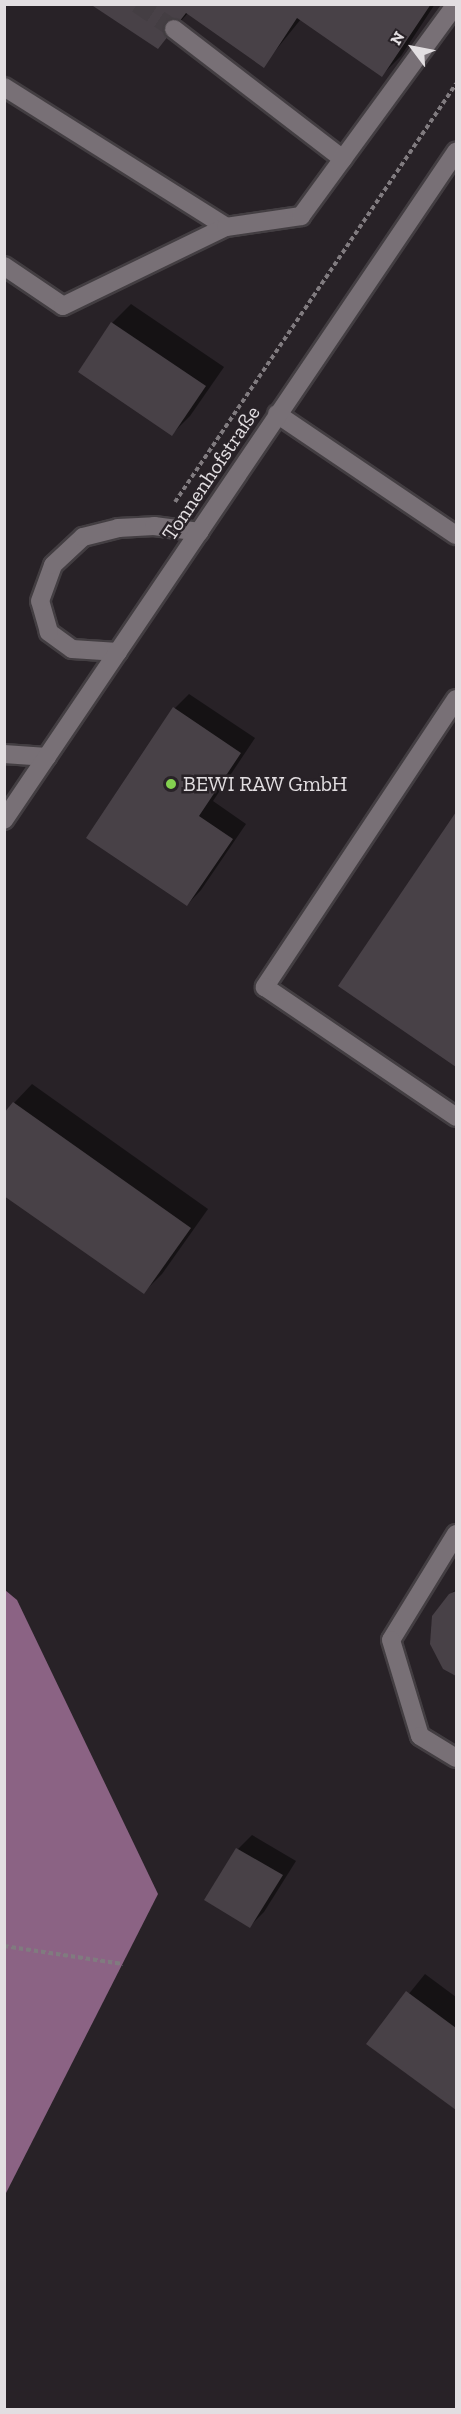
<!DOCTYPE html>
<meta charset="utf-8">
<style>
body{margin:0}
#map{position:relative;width:461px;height:2414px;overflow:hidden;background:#282227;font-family:"Zilla Slab",serif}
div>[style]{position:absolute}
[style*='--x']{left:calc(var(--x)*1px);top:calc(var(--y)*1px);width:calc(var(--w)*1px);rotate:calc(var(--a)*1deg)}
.water>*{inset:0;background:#8b6384}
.shadow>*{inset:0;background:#0007}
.building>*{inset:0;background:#484147}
.minor-tunnel>*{height:18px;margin-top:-9px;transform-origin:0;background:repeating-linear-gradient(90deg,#443e43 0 18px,transparent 0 27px)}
.path>*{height:4px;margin-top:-2px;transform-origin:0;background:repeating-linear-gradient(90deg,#807b7f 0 4.5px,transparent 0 7.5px)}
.roads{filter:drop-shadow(2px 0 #433e42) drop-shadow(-2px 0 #433e42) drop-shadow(0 2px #433e42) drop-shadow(0 -2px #433e42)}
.minor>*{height:18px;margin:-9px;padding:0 9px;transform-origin:9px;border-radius:9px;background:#787076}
.dots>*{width:16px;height:16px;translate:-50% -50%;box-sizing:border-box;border:3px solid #282227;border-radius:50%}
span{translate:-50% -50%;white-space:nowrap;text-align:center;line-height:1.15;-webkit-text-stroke:5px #282227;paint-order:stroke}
.street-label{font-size:21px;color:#e2dee1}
.poi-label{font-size:21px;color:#e2dee1}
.left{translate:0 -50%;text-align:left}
.frame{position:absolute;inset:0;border:6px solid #e2dee1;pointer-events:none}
.north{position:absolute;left:383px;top:18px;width:60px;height:60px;-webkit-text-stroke:4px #282227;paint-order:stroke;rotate:302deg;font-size:16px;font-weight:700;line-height:24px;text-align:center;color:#e2dee1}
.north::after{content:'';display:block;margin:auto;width:21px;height:27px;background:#e2dee1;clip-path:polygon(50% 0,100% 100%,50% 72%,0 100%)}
</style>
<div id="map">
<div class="water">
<i style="clip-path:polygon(5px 1590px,17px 1600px,158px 1894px,5px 2195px)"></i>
</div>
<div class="shadow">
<i style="clip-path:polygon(92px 4px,435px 4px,401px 56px,382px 75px,301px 19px,263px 66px,188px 13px,158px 47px)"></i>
<i style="clip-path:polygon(131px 304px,224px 367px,190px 416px,172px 434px,80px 372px,113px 322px)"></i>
<i style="clip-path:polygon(189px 694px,255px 738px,213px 801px,246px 824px,201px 890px,187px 905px,175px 708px)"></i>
<i style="clip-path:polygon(456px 815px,456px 1065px,340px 986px)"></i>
<i style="clip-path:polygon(32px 1084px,208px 1209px,162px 1274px,144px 1292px,14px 1103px)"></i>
<i style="clip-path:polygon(456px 1589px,456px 1675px,444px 1668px,450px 1595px)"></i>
<i style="clip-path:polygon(252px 1835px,296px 1861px,264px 1912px,250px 1926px,206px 1900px,238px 1849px)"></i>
<i style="clip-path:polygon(425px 1974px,456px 1997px,456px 2108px,368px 2044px)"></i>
</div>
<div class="building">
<i style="clip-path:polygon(90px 4px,431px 4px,382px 77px,297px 18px,264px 68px,186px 13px,158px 49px)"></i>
<i style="clip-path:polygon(111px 322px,206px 386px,172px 436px,78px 372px)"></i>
<i style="clip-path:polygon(173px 707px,241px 753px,199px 816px,233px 839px,187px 906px,86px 838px)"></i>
<i style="clip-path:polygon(456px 812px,456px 1067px,338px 986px)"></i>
<i style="clip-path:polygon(13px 1102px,191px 1228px,144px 1294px,4px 1196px,4px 1113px)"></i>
<i style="clip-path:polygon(456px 1591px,456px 1676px,443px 1669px,430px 1644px,432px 1616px,449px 1594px)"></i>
<i style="clip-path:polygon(236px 1848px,283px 1875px,250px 1928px,204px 1900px)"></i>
<i style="clip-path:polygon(406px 1991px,456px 2028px,456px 2110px,366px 2044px)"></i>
</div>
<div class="minor-tunnel">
<i style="--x:137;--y:4;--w:45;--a:34"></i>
</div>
<div class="path">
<i style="--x:175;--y:502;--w:504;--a:-56.09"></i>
<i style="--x:4;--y:1946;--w:120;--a:8.6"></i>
</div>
<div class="roads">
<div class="minor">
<i style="--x:174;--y:29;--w:213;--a:37.6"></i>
<i style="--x:4;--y:87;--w:262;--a:32.2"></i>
<i style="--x:4;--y:266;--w:71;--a:34.1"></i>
<i style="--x:63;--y:306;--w:181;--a:-25.9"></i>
<i style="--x:226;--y:227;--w:76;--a:-8.3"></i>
<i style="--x:301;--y:216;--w:263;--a:-53.8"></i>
<i style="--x:277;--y:414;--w:216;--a:34.1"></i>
<i style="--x:118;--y:652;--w:46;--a:-176.3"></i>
<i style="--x:72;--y:649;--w:29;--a:-144"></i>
<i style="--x:49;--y:632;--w:32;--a:-106"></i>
<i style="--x:40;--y:601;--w:38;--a:-70"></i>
<i style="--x:53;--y:565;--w:41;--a:-43"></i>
<i style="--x:83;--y:537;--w:36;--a:-14"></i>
<i style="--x:118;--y:528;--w:36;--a:-3"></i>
<i style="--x:154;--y:526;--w:46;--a:7.4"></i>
<i style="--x:456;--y:699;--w:346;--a:123.6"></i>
<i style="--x:265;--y:987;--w:231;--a:34.2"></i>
<i style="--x:4;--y:754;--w:43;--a:4"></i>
<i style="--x:4;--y:820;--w:807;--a:-55.92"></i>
<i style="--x:456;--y:1534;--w:124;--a:121.5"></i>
<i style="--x:391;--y:1640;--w:100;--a:73.2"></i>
<i style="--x:420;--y:1736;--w:42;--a:31.4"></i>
</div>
</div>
<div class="dots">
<i style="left:171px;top:784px;background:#83d04f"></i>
</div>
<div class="street-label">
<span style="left:211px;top:473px;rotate:-56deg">Tonnenhofstraße</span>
</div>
<div class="poi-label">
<span class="left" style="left:183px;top:784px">BEWI RAW GmbH</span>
</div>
<div class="frame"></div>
<div class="north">N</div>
</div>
